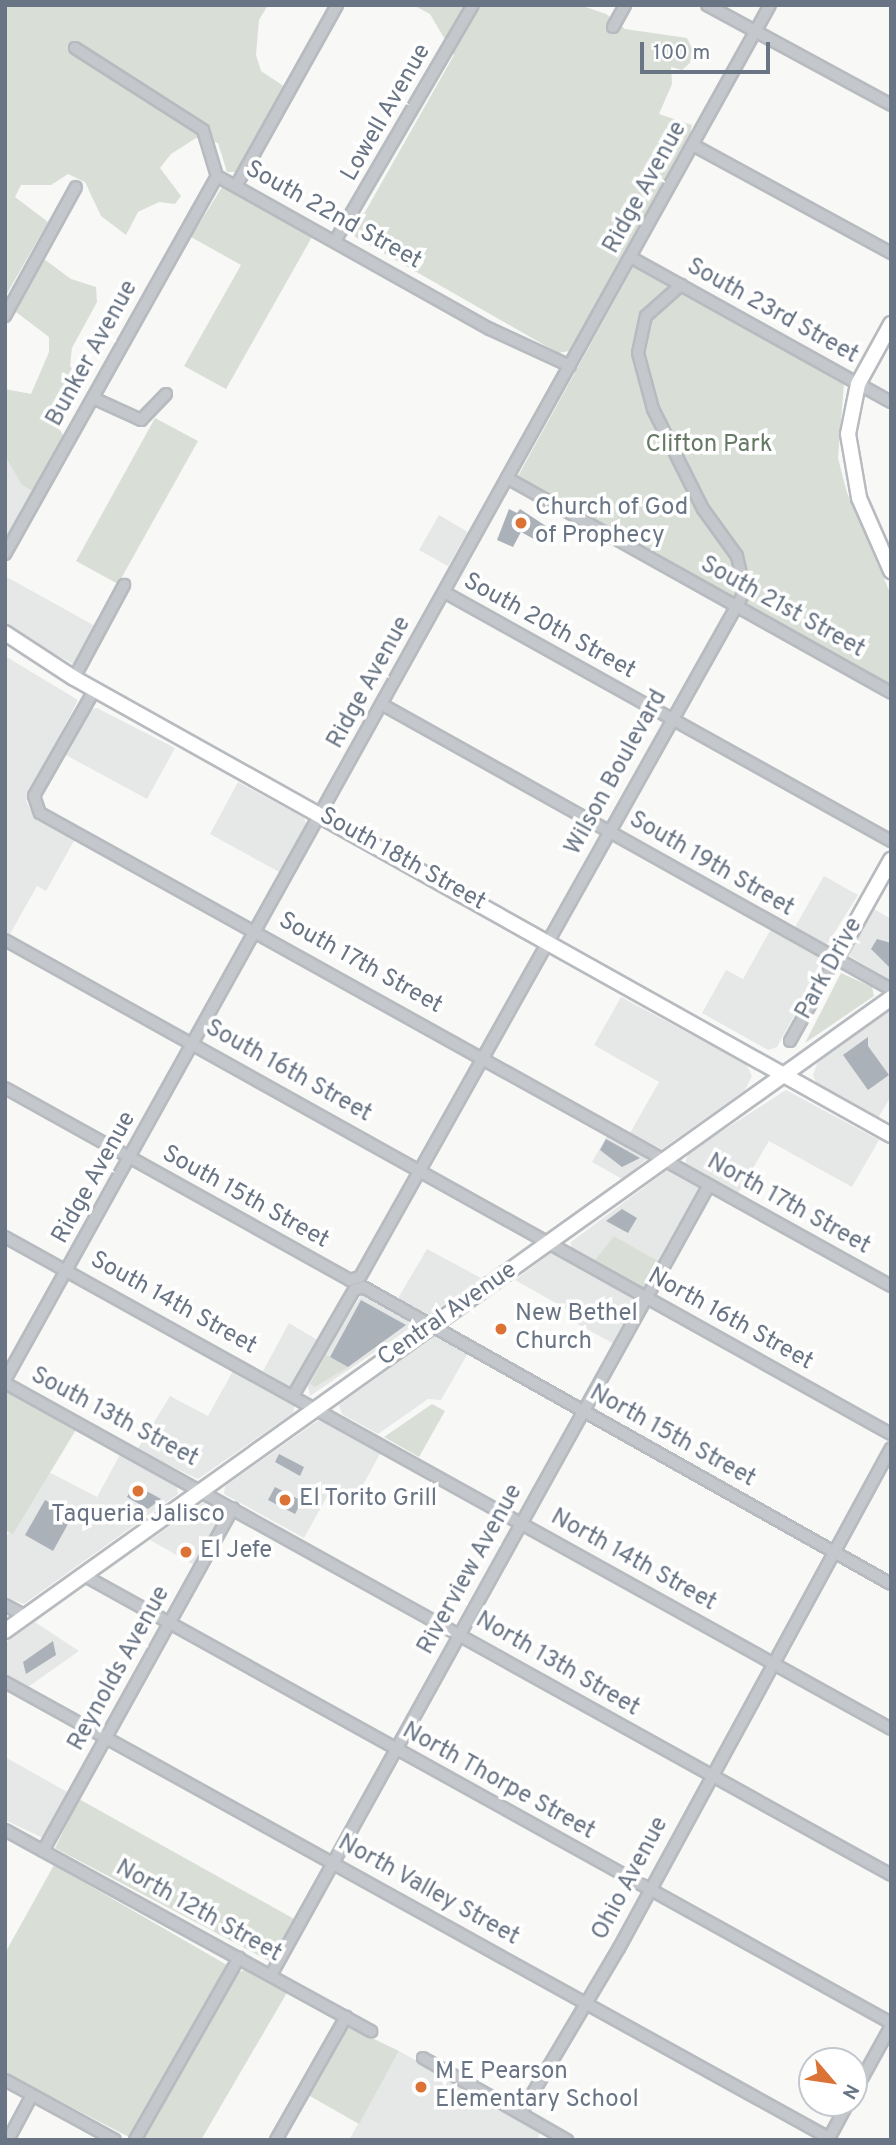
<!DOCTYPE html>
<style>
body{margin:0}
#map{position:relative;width:896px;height:2145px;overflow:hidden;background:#f8f8f6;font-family:Overpass,sans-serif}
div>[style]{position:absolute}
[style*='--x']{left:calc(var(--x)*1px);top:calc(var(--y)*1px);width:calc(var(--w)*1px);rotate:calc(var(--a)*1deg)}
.built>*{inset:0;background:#e6e7e7}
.green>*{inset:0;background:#d9dfd7}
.building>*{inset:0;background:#abb1b8}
.roads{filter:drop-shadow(2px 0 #b7bbbf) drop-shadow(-2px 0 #b7bbbf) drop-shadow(0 2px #b7bbbf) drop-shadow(0 -2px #b7bbbf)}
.minor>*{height:10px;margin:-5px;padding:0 5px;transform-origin:5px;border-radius:5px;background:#c4c7cb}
.major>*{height:14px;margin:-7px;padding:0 7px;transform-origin:7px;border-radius:7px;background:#fff}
.dots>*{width:19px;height:19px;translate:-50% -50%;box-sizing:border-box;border:4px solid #fff;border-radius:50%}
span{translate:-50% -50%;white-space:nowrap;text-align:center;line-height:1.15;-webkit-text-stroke:7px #fff;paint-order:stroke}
.street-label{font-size:24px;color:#697585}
.park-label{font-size:24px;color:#657864}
.poi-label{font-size:24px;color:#697585}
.left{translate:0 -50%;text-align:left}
.frame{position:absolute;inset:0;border:7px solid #697585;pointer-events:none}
.north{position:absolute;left:798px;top:2047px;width:70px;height:70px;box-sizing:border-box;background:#fff;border:2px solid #c3c8ce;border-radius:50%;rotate:119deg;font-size:19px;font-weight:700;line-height:28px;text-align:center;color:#697585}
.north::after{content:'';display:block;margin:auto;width:24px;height:32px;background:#da7335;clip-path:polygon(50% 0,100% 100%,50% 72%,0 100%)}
.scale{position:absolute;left:640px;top:42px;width:130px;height:32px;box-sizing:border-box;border:4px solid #697585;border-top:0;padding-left:9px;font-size:21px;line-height:24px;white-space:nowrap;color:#697585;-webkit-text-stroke:5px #fff;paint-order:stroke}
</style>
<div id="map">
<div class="built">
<i style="clip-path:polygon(5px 456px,21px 484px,33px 492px,5px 543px)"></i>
<i style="clip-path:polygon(439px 515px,468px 532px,448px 566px,419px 550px)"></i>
<i style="clip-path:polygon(5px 576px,95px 626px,73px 664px,5px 627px)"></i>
<i style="clip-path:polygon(5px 656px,78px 700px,26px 801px,34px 816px,75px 839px,46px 891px,37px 886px,10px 934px,5px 931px)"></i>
<i style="clip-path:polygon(97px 708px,175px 748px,147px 799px,64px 754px,90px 710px)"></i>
<i style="clip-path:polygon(238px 782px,304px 818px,307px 826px,281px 873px,210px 834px)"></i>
<i style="clip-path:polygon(824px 876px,858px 895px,826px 946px,795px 927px)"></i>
<i style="clip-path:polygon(874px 909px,891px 919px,891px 981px,848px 955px)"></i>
<i style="clip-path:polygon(772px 927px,824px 960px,777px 1047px,768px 1050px,702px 1013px,726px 970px,743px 979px)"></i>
<i style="clip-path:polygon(621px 997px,746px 1064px,752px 1076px,745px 1090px,662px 1149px,630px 1133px,659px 1082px,594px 1045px)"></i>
<i style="clip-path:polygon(891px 1009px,891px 1096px,877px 1120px,818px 1086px,813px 1075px,818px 1061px)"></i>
<i style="clip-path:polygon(786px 1090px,879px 1140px,852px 1187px,769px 1141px,737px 1195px,685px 1164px,688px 1153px)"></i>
<i style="clip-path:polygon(608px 1134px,647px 1159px,622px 1179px,592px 1162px)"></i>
<i style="clip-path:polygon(666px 1171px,675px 1171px,701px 1189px,660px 1262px,614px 1236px,593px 1262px,571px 1251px,571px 1242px)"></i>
<i style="clip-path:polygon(427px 1249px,481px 1278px,429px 1315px,397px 1300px)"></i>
<i style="clip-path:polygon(551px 1253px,636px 1298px,614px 1344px,574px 1322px,577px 1315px,515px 1280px)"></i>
<i style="clip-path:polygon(362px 1294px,409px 1320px,410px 1328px,310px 1396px,307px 1382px)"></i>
<i style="clip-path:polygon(289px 1323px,319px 1341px,292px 1388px,263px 1371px)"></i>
<i style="clip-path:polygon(435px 1336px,468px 1353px,441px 1400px,428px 1399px,378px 1434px,342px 1414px,339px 1405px)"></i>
<i style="clip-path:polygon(234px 1369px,295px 1404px,293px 1413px,198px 1479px,137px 1450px,170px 1396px,208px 1416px)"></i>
<i style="clip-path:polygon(319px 1420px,381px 1452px,352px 1505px,329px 1493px,304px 1538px,224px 1494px,225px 1486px)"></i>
<i style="clip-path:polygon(121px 1453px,176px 1482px,178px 1494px,24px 1604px,5px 1597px,5px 1539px,47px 1471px,97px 1497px)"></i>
<i style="clip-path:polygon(204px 1502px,222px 1517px,196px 1566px,150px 1540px)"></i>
<i style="clip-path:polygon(35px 1622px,79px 1651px,28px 1687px,5px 1675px,5px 1643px)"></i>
<i style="clip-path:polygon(5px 1757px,69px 1793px,43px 1838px,5px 1820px)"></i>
<i style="clip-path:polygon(399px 2051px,540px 2130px,538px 2140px,349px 2140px)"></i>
</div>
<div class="green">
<i style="clip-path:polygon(5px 5px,268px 5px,259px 20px,256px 55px,261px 71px,285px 87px,236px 172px,227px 172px,218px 143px,196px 138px,171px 154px,160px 168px,181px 196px,175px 204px,159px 202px,138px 212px,126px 235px,101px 216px,85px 182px,68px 174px,51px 185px,21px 185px,15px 197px,48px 222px,5px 297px)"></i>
<i style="clip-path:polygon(413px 5px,580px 5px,606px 14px,625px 29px,687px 38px,692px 48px,690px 63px,682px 70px,671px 67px,672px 84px,659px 114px,692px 125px,688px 142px,569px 351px,558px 353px,352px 235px,454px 55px,430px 14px)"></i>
<i style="clip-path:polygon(222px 187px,312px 237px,226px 389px,184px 366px,241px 265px,191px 237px)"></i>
<i style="clip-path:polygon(44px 259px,71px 279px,96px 287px,97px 302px,72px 348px,70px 366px,80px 378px,75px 390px,49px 409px,64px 437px,33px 492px,21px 484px,5px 456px,5px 389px,31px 394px,49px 352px,49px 337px,16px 312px)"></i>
<i style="clip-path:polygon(633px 267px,844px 384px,838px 458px,847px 493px,891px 595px,891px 686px,518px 476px)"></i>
<i style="clip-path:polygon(155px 418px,198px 441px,118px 584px,76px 561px)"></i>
<i style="clip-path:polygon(841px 973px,872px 987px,874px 996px,805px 1043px)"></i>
<i style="clip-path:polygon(614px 1236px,660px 1262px,644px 1288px,593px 1262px)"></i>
<i style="clip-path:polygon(326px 1355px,348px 1367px,315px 1387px,310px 1384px)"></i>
<i style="clip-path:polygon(7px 1390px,77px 1428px,13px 1534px,5px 1530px)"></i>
<i style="clip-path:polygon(432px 1404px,445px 1411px,419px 1457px,384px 1437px)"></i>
<i style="clip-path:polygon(79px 1799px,296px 1920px,271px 1962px,55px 1848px)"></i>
<i style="clip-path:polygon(54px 1865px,227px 1965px,129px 2137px,5px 2073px,5px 1953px)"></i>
<i style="clip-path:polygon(246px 1970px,288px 1991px,201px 2140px,140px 2140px,238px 1972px)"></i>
<i style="clip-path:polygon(347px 2026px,399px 2051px,359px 2124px,308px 2095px)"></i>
</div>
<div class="building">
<i style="clip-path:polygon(509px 509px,517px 513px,520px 509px,549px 528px,541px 543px,521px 532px,513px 547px,497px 540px)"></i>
<i style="clip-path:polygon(877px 939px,891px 943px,891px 969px,871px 949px)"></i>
<i style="clip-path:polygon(868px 1037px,868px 1046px,889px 1075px,868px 1090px,843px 1055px)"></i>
<i style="clip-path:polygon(606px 1139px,640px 1158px,622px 1167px,600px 1150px)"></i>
<i style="clip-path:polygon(622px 1209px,637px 1218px,628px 1233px,606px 1221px)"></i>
<i style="clip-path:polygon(361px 1300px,406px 1325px,348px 1367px,330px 1357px)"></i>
<i style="clip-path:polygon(279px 1454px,304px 1467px,300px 1476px,275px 1462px)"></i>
<i style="clip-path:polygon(134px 1484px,161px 1499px,148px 1509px,127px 1497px)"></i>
<i style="clip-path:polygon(275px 1487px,302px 1501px,295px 1514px,268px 1500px)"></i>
<i style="clip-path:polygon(45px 1500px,73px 1515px,53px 1551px,25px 1535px)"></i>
<i style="clip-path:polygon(53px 1641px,56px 1655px,26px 1674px,23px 1662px)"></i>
</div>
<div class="roads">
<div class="minor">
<i style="--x:707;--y:5;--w:209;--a:28.5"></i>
<i style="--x:613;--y:27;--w:25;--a:-61"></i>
<i style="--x:75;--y:48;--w:152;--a:32.6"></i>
<i style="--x:203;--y:130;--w:48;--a:73.1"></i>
<i style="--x:217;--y:176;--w:313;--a:29.3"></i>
<i style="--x:490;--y:329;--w:88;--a:24.8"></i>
<i style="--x:693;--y:145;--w:226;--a:28.6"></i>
<i style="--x:236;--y:186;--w:207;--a:-60.8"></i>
<i style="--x:335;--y:241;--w:273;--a:-59.7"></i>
<i style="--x:632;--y:258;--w:296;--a:29.1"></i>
<i style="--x:5;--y:316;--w:147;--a:-61.2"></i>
<i style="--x:93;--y:398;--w:53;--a:24.6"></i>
<i style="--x:141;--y:420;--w:36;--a:-46"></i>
<i style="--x:507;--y:478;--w:440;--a:29.2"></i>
<i style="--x:5;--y:554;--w:433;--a:-60.7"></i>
<i style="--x:444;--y:592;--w:512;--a:29.12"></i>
<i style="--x:74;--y:678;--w:106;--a:-61.7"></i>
<i style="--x:95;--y:689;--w:123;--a:119.7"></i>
<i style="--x:34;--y:796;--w:18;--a:71"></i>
<i style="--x:40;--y:813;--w:974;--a:29.07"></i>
<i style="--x:383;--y:705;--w:582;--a:29.21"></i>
<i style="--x:5;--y:940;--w:1014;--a:29.14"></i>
<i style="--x:790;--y:1041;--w:93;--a:-60.9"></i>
<i style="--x:5;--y:1088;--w:395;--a:29.1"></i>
<i style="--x:350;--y:1280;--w:10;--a:-17"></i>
<i style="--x:360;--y:1277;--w:787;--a:-60.7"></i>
<i style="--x:745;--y:591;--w:36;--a:-103"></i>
<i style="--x:737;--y:556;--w:58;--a:-125.9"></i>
<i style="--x:703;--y:509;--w:112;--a:-116.6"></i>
<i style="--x:653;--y:409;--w:58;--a:-105"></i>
<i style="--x:638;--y:353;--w:38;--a:-78"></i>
<i style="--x:646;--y:316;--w:47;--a:-41.5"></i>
<i style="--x:5;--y:1237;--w:1013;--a:29.04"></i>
<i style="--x:5;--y:1380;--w:1573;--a:-60.91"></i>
<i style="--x:5;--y:1383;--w:1013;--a:29.04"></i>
<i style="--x:294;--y:1394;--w:120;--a:-60"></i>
<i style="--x:354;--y:1290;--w:9;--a:-18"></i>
<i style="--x:363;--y:1287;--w:606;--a:29.36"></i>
<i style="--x:85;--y:1576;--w:922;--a:29.01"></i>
<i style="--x:5;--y:1605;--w:24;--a:28"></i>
<i style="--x:5;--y:1682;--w:942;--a:28.96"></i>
<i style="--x:5;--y:1830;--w:418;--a:28.8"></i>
<i style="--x:43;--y:1851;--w:392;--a:-61"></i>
<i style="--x:271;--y:1975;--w:903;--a:-60.99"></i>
<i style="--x:423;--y:2058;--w:166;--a:29.7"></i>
<i style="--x:5;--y:2080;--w:125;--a:28.6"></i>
<i style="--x:854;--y:2093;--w:77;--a:-61.1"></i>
<i style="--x:521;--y:2113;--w:192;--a:-59.3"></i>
<i style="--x:619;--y:1948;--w:569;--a:-61.45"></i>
<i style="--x:8;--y:2140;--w:51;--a:-61.9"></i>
<i style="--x:135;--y:2140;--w:210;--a:-60.3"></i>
<i style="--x:276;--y:2140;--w:142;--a:-60.4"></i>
<i style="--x:828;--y:2140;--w:42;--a:-61.6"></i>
</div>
<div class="major">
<i style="--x:891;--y:324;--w:68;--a:118.8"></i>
<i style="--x:858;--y:384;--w:51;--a:101.3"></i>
<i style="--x:848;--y:434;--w:65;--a:80.2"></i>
<i style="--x:859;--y:498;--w:80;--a:66.3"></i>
<i style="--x:5;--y:633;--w:82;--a:33.1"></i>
<i style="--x:74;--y:678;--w:936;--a:29.22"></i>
<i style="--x:835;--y:960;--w:115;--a:-60.8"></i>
<i style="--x:5;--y:1631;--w:1089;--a:-35.54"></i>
</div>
</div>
<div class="dots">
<i style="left:521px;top:523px;background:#da7335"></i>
<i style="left:501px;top:1329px;background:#da7335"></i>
<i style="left:138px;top:1491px;background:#da7335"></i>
<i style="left:285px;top:1500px;background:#da7335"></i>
<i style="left:186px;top:1552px;background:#da7335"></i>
<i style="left:421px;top:2087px;background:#da7335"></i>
</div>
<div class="street-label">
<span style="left:387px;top:113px;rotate:-60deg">Lowell Avenue</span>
<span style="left:646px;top:188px;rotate:-61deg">Ridge Avenue</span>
<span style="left:333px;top:216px;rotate:29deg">South 22nd Street</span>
<span style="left:772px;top:312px;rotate:29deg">South 23rd Street</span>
<span style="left:93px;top:354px;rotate:-61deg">Bunker Avenue</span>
<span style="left:782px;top:608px;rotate:29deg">South 21st Street</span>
<span style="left:549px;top:627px;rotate:29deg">South 20th Street</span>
<span style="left:370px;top:683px;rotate:-61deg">Ridge Avenue</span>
<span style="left:617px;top:773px;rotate:-61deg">Wilson Boulevard</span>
<span style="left:402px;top:860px;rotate:29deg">South 18th Street</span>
<span style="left:711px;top:865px;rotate:30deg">South 19th Street</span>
<span style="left:360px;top:964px;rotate:29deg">South 17th Street</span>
<span style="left:830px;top:969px;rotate:-61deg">Park Drive</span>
<span style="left:288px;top:1072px;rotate:29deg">South 16th Street</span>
<span style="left:95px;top:1178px;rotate:-61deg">Ridge Avenue</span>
<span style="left:245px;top:1198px;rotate:29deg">South 15th Street</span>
<span style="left:788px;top:1205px;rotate:29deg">North 17th Street</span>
<span style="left:173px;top:1304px;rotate:29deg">South 14th Street</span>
<span style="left:448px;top:1315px;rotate:-35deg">Central Avenue</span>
<span style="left:730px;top:1320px;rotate:29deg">North 16th Street</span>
<span style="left:114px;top:1418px;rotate:28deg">South 13th Street</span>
<span style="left:672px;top:1437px;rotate:29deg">North 15th Street</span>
<span style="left:633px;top:1561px;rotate:29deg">North 14th Street</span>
<span style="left:471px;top:1570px;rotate:-61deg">Riverview Avenue</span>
<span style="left:557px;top:1665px;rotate:30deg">North 13th Street</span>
<span style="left:120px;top:1669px;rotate:-61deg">Reynolds Avenue</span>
<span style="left:498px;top:1782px;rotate:29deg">North Thorpe Street</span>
<span style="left:631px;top:1879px;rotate:-62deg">Ohio Avenue</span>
<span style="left:428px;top:1891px;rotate:29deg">North Valley Street</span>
<span style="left:198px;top:1912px;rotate:29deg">North 12th Street</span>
</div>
<div class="park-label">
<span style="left:709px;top:446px">Clifton Park</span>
</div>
<div class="poi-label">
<span class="left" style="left:535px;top:523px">Church of God<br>of Prophecy</span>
<span class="left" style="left:515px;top:1329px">New Bethel<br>Church</span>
<span class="left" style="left:299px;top:1500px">El Torito Grill</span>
<span style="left:138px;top:1516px">Taqueria Jalisco</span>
<span class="left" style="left:200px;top:1552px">El Jefe</span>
<span class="left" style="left:435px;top:2087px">M E Pearson<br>Elementary School</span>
</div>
<div class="frame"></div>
<div class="north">N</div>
<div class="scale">100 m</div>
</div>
